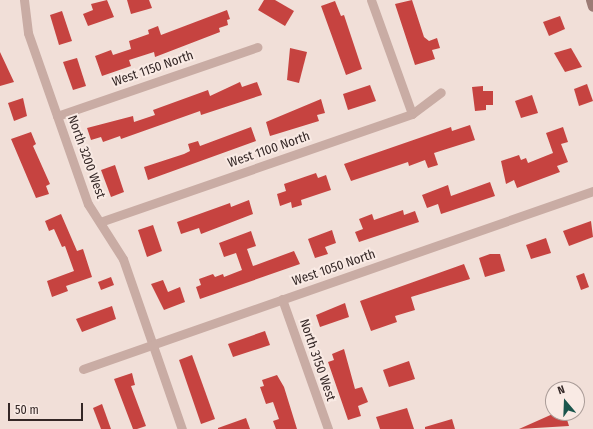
<!DOCTYPE html>
<style>
body{margin:0}
#map{position:relative;width:593px;height:429px;overflow:hidden;background:#f1dfd8;font-family:"Fira Sans Condensed",sans-serif}
div>[style]{position:absolute}
[style*='--x']{left:calc(var(--x)*1px);top:calc(var(--y)*1px);width:calc(var(--w)*1px);rotate:calc(var(--a)*1deg)}
.building>*{inset:0;background:#c64340}
.minor>*{height:9px;margin:-4.5px;padding:0 4.5px;transform-origin:4.5px;border-radius:4.5px;background:#c9aca4}
.secondary>*{height:10px;margin:-5px;padding:0 5px;transform-origin:5px;border-radius:5px;background:#9c7b75}
span{translate:-50% -50%;white-space:nowrap;text-align:center;line-height:1.15;-webkit-text-stroke:4px #f9eae4;paint-order:stroke}
.street-label{font-size:13px;color:#342726}
.north{position:absolute;left:545px;top:381px;width:40px;height:40px;box-sizing:border-box;background:#f9eae4;border:1px solid #aa9c98;border-radius:50%;rotate:341deg;font-size:11px;font-weight:700;line-height:16px;text-align:center;color:#342726}
.north::after{content:'';display:block;margin:auto;width:14px;height:18px;background:#1b554c;clip-path:polygon(50% 0,100% 100%,50% 72%,0 100%)}
.scale{position:absolute;left:8px;top:403px;width:75px;height:18px;box-sizing:border-box;border:2px solid #342726;border-top:0;padding-left:5px;font-size:12px;line-height:14px;white-space:nowrap;color:#342726;-webkit-text-stroke:3px #f9eae4;paint-order:stroke}
</style>
<div id="map">
<div class="building">
<i style="clip-path:polygon(107px 0,114px 17px,88px 26px,83px 14px,93px 10px,91px 4px)"></i>
<i style="clip-path:polygon(127px 0,149px 0,152px 8px,131px 14px)"></i>
<i style="clip-path:polygon(264px 0,275px 0,294px 11px,285px 26px,258px 10px)"></i>
<i style="clip-path:polygon(412px 0,424px 37px,429px 41px,437px 38px,440px 48px,432px 50px,435px 59px,415px 65px,395px 4px)"></i>
<i style="clip-path:polygon(335px 1px,341px 16px,344px 15px,362px 69px,346px 75px,321px 6px)"></i>
<i style="clip-path:polygon(227px 10px,230px 19px,227px 20px,228px 25px,219px 28px,220px 32px,155px 57px,154px 52px,129px 60px,131px 66px,102px 76px,95px 56px,111px 50px,113px 55px,131px 49px,129px 41px,149px 34px,148px 30px,158px 26px,161px 35px)"></i>
<i style="clip-path:polygon(62px 11px,72px 41px,59px 45px,50px 15px)"></i>
<i style="clip-path:polygon(560px 16px,565px 29px,549px 36px,543px 22px)"></i>
<i style="clip-path:polygon(290px 48px,307px 52px,299px 83px,287px 80px)"></i>
<i style="clip-path:polygon(571px 48px,582px 67px,565px 72px,554px 53px)"></i>
<i style="clip-path:polygon(0 52px,14px 82px,0 86px)"></i>
<i style="clip-path:polygon(77px 58px,86px 86px,73px 90px,63px 62px)"></i>
<i style="clip-path:polygon(240px 82px,242px 87px,257px 82px,262px 95px,201px 115px,200px 111px,121px 139px,120px 136px,103px 142px,101px 137px,91px 140px,87px 128px,133px 116px,134px 122px,155px 115px,153px 110px,208px 90px,210px 96px)"></i>
<i style="clip-path:polygon(587px 84px,593px 101px,579px 106px,574px 89px)"></i>
<i style="clip-path:polygon(370px 85px,376px 101px,348px 110px,343px 94px)"></i>
<i style="clip-path:polygon(483px 86px,483px 91px,493px 91px,493px 105px,486px 105px,486px 110px,475px 111px,472px 87px)"></i>
<i style="clip-path:polygon(532px 95px,538px 113px,521px 118px,515px 101px)"></i>
<i style="clip-path:polygon(23px 98px,27px 116px,14px 121px,8px 103px)"></i>
<i style="clip-path:polygon(321px 99px,325px 113px,317px 115px,319px 121px,270px 136px,266px 122px)"></i>
<i style="clip-path:polygon(470px 125px,475px 140px,434px 153px,438px 165px,428px 168px,425px 160px,409px 166px,408px 162px,351px 181px,344px 164px,451px 127px,452px 131px)"></i>
<i style="clip-path:polygon(251px 127px,256px 141px,148px 180px,144px 167px,184px 154px,190px 151px,188px 144px,198px 141px,200px 146px)"></i>
<i style="clip-path:polygon(563px 127px,568px 142px,561px 144px,568px 162px,557px 166px,560px 172px,517px 188px,514px 180px,506px 184px,501px 161px,519px 155px,521px 160px,526px 158px,528px 163px,553px 153px,546px 133px)"></i>
<i style="clip-path:polygon(31px 132px,36px 144px,33px 146px,50px 184px,46px 186px,49px 194px,36px 198px,11px 139px)"></i>
<i style="clip-path:polygon(115px 165px,124px 192px,111px 197px,101px 170px)"></i>
<i style="clip-path:polygon(316px 173px,318px 178px,326px 175px,331px 190px,301px 200px,302px 205px,292px 208px,291px 202px,280px 206px,277px 194px,286px 191px,284px 184px)"></i>
<i style="clip-path:polygon(490px 182px,495px 196px,441px 214px,438px 204px,427px 208px,422px 195px,448px 185px,451px 196px)"></i>
<i style="clip-path:polygon(249px 200px,253px 214px,201px 234px,199px 228px,181px 234px,177px 222px,230px 203px,231px 207px)"></i>
<i style="clip-path:polygon(403px 210px,404px 215px,415px 211px,419px 222px,359px 242px,355px 232px,363px 229px,359px 219px,372px 214px,374px 220px)"></i>
<i style="clip-path:polygon(61px 214px,77px 251px,83px 249px,92px 277px,66px 286px,68px 291px,52px 297px,47px 281px,74px 271px,65px 246px,62px 247px,54px 229px,49px 231px,45px 221px)"></i>
<i style="clip-path:polygon(591px 221px,593px 237px,569px 246px,563px 231px)"></i>
<i style="clip-path:polygon(153px 225px,162px 251px,147px 257px,138px 230px)"></i>
<i style="clip-path:polygon(332px 230px,336px 243px,325px 247px,328px 254px,315px 258px,308px 239px)"></i>
<i style="clip-path:polygon(251px 231px,256px 246px,247px 249px,253px 266px,294px 251px,300px 264px,200px 299px,196px 287px,201px 285px,199px 279px,213px 274px,215px 277px,223px 274px,224px 277px,242px 270px,236px 253px,224px 257px,219px 243px)"></i>
<i style="clip-path:polygon(546px 238px,551px 253px,531px 259px,526px 245px)"></i>
<i style="clip-path:polygon(490px 254px,500px 254px,505px 271px,485px 277px,479px 258px)"></i>
<i style="clip-path:polygon(464px 264px,470px 279px,411px 297px,415px 310px,395px 316px,397px 322px,371px 331px,360px 301px)"></i>
<i style="clip-path:polygon(584px 273px,589px 287px,581px 290px,576px 276px)"></i>
<i style="clip-path:polygon(111px 277px,114px 285px,101px 290px,98px 282px)"></i>
<i style="clip-path:polygon(163px 280px,168px 292px,180px 287px,185px 302px,164px 310px,151px 284px)"></i>
<i style="clip-path:polygon(345px 303px,349px 317px,320px 327px,316px 315px)"></i>
<i style="clip-path:polygon(112px 306px,116px 319px,82px 332px,76px 319px)"></i>
<i style="clip-path:polygon(265px 331px,270px 345px,233px 357px,228px 344px)"></i>
<i style="clip-path:polygon(344px 349px,355px 389px,362px 387px,368px 402px,358px 406px,361px 416px,348px 420px,328px 362px,334px 360px,332px 354px)"></i>
<i style="clip-path:polygon(192px 355px,215px 419px,201px 424px,179px 360px)"></i>
<i style="clip-path:polygon(409px 361px,415px 379px,389px 387px,383px 370px)"></i>
<i style="clip-path:polygon(132px 373px,135px 385px,131px 386px,146px 426px,137px 429px,133px 429px,114px 379px)"></i>
<i style="clip-path:polygon(277px 375px,284px 387px,297px 429px,276px 429px,273px 421px,279px 419px,273px 402px,266px 404px,260px 387px,264px 386px,262px 380px)"></i>
<i style="clip-path:polygon(102px 404px,111px 429px,101px 429px,93px 408px)"></i>
<i style="clip-path:polygon(407px 408px,414px 429px,380px 429px,376px 417px)"></i>
<i style="clip-path:polygon(555px 413px,565px 413px,569px 426px,519px 429px)"></i>
<i style="clip-path:polygon(246px 418px,250px 429px,218px 429px,218px 428px)"></i>
<i style="clip-path:polygon(452px 419px,455px 429px,425px 429px,425px 427px)"></i>
</div>
<div class="minor">
<i style="--x:24;--y:0;--w:33;--a:83"></i>
<i style="--x:28;--y:33;--w:181;--a:70.7"></i>
<i style="--x:88;--y:204;--w:65;--a:57.5"></i>
<i style="--x:123;--y:259;--w:180;--a:70.9"></i>
<i style="--x:371;--y:0;--w:121;--a:70.2"></i>
<i style="--x:57;--y:116;--w:212;--a:-19"></i>
<i style="--x:100;--y:222;--w:330;--a:-19.1"></i>
<i style="--x:412;--y:114;--w:36;--a:-37"></i>
<i style="--x:282;--y:299;--w:138;--a:70.5"></i>
<i style="--x:83;--y:369;--w:540;--a:-19.24"></i>
</div>
<div class="secondary">
<i style="--x:591;--y:0;--w:7;--a:74"></i>
</div>
<div class="street-label">
<span style="left:153px;top:69px;rotate:-19deg">West 1150 North</span>
<span style="left:269px;top:150px;rotate:-19deg">West 1100 North</span>
<span style="left:86px;top:157px;rotate:70deg">North 3200 West</span>
<span style="left:334px;top:268px;rotate:-19deg">West 1050 North</span>
<span style="left:317px;top:360px;rotate:71deg">North 3150 West</span>
</div>
<div class="north">N</div>
<div class="scale">50 m</div>
</div>
